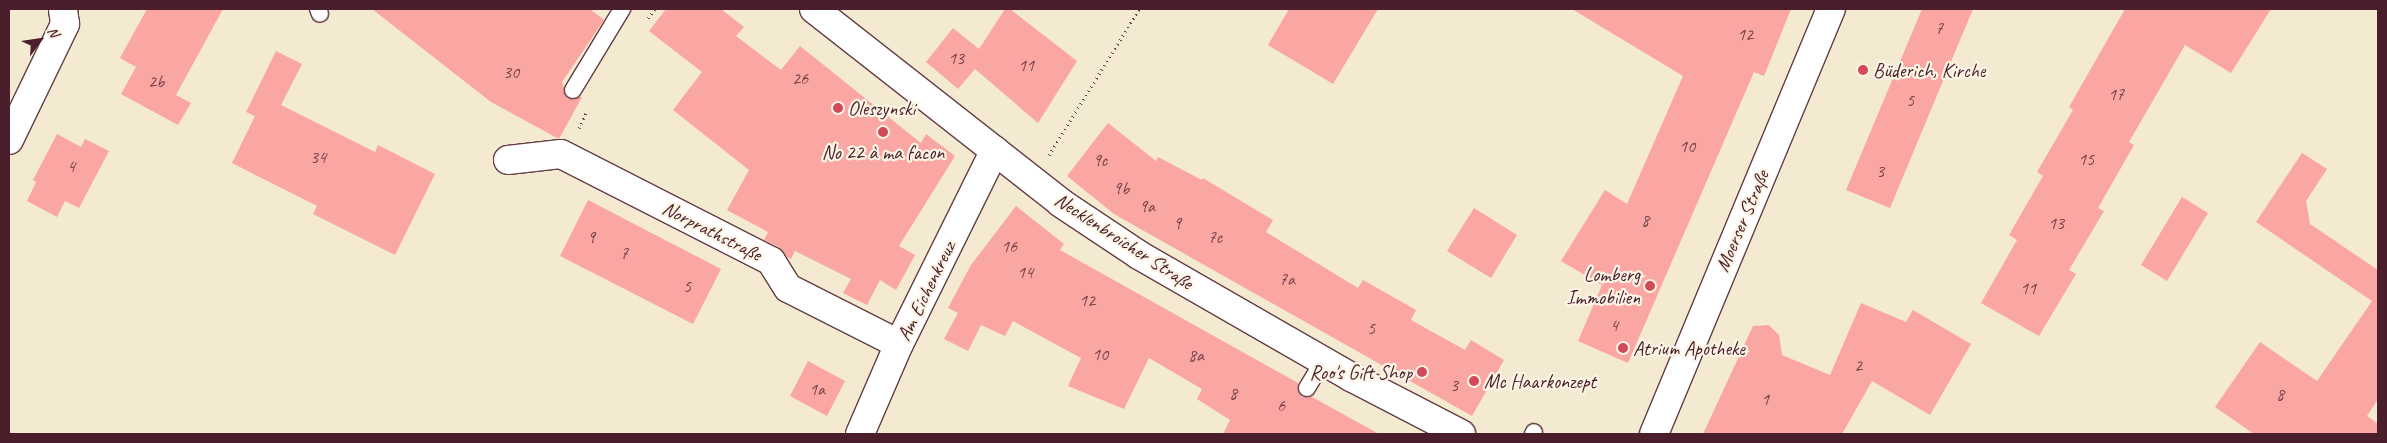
<!DOCTYPE html>
<meta charset="utf-8">
<style>
body{margin:0}
#map{position:relative;width:2387px;height:443px;overflow:hidden;background:#f4ead1;font-family:Caveat,sans-serif}
div>[style]{position:absolute}
[style*='--x']{left:calc(var(--x)*1px);top:calc(var(--y)*1px);width:calc(var(--w)*1px);rotate:calc(var(--a)*1deg)}
.building>*{inset:0;background:#faa6a3}
.path>*{height:3px;margin-top:-1.5px;transform-origin:0;background:repeating-linear-gradient(90deg,#643d44 0 1px,transparent 0 5px)}
.roads{filter:drop-shadow(1px 0 #643d44) drop-shadow(-1px 0 #643d44) drop-shadow(0 1px #643d44) drop-shadow(0 -1px #643d44)}
.lane>*{height:16px;margin:-8px;padding:0 8px;transform-origin:8px;border-radius:8px;background:#fff}
.street>*{height:28px;margin:-14px;padding:0 14px;transform-origin:14px;border-radius:14px;background:#fff}
.secondary>*{height:28px;margin:-14px;padding:0 14px;transform-origin:14px;border-radius:14px;background:#fff}
.dots>*{width:14px;height:14px;translate:-50% -50%;box-sizing:border-box;border:2px solid #fcf5e5;border-radius:50%}
span{translate:-50% -50%;white-space:nowrap;text-align:center;line-height:1.15;-webkit-text-stroke:4.5px #fcf5e5;paint-order:stroke}
.number-label{font-size:18px;color:#764149}
.number-label span{-webkit-text-stroke-width:0}
.poi-label{font-size:20px;color:#4a1f2b}
.left{translate:0 -50%;text-align:left}
.right{translate:-100% -50%;text-align:right}
.street-label{font-size:20px;color:#4a1f2b}
.frame{position:absolute;inset:0;border:10px solid #4a1f2b;pointer-events:none}
.north{position:absolute;left:15px;top:15px;width:50px;height:50px;-webkit-text-stroke:4px #fcf5e5;paint-order:stroke;rotate:59deg;font-size:14px;font-weight:700;line-height:20px;text-align:center;color:#4a1f2b}
.north::after{content:'';display:block;margin:auto;width:18px;height:22px;background:#4a1f2b;clip-path:polygon(50% 0,100% 100%,50% 72%,0 100%)}
</style>
<div id="map">
<div class="building">
<i style="clip-path:polygon(147px 9px,223px 9px,176px 95px,191px 103px,178px 125px,121px 94px,136px 67px,120px 58px)"></i>
<i style="clip-path:polygon(372px 9px,590px 9px,604px 20px,562px 82px,567px 98px,582px 97px,559px 139px,491px 102px)"></i>
<i style="clip-path:polygon(666px 9px,721px 9px,744px 27px,736px 36px,781px 70px,800px 46px,921px 143px,926px 134px,955px 156px,899px 246px,915px 255px,896px 290px,880px 280px,867px 305px,843px 293px,851px 279px,795px 251px,791px 259px,787px 257px,779px 247px,764px 240px,768px 232px,727px 210px,749px 170px,673px 110px,702px 72px,649px 31px)"></i>
<i style="clip-path:polygon(1005px 9px,1010px 9px,1077px 61px,1038px 123px,975px 69px,958px 89px,926px 62px,953px 28px,979px 49px)"></i>
<i style="clip-path:polygon(1289px 9px,1378px 9px,1333px 84px,1268px 45px)"></i>
<i style="clip-path:polygon(1572px 9px,1791px 9px,1764px 76px,1754px 72px,1628px 363px,1578px 341px,1602px 285px,1561px 261px,1605px 190px,1627px 204px,1683px 76px)"></i>
<i style="clip-path:polygon(1922px 9px,1973px 9px,1890px 208px,1846px 190px)"></i>
<i style="clip-path:polygon(2125px 9px,2271px 9px,2231px 73px,2185px 45px,2129px 142px,2134px 145px,2098px 208px,2104px 211px,2069px 270px,2076px 274px,2039px 336px,1981px 303px,2017px 240px,2009px 235px,2043px 176px,2037px 172px,2073px 110px,2069px 107px)"></i>
<i style="clip-path:polygon(276px 51px,302px 64px,281px 105px,375px 152px,378px 145px,435px 174px,395px 255px,313px 214px,317px 206px,232px 163px,255px 116px,246px 112px)"></i>
<i style="clip-path:polygon(1108px 123px,1156px 161px,1158px 157px,1202px 180px,1203px 178px,1273px 220px,1266px 232px,1358px 288px,1363px 280px,1416px 310px,1411px 320px,1465px 350px,1471px 340px,1504px 360px,1472px 416px,1114px 214px,1067px 176px)"></i>
<i style="clip-path:polygon(57px 134px,81px 147px,85px 139px,109px 151px,79px 208px,65px 201px,57px 217px,27px 201px,36px 182px,33px 180px)"></i>
<i style="clip-path:polygon(2302px 153px,2327px 169px,2306px 201px,2310px 224px,2378px 270px,2378px 399px,2367px 416px,2378px 424px,2378px 434px,2254px 434px,2215px 407px,2260px 342px,2317px 381px,2372px 301px,2256px 222px)"></i>
<i style="clip-path:polygon(2182px 197px,2208px 213px,2167px 281px,2141px 265px)"></i>
<i style="clip-path:polygon(588px 200px,721px 269px,693px 324px,560px 256px)"></i>
<i style="clip-path:polygon(1016px 206px,1064px 244px,1060px 250px,1298px 383px,1298px 392px,1302px 397px,1312px 397px,1379px 434px,1223px 434px,1230px 420px,1197px 399px,1202px 389px,1149px 358px,1124px 409px,1068px 386px,1081px 358px,1013px 321px,1005px 336px,981px 325px,968px 351px,944px 339px,958px 313px,948px 308px,971px 265px)"></i>
<i style="clip-path:polygon(1474px 208px,1517px 235px,1491px 278px,1447px 251px)"></i>
<i style="clip-path:polygon(1861px 303px,1906px 322px,1913px 310px,1971px 344px,1930px 415px,1872px 381px,1842px 434px,1703px 434px,1753px 326px,1769px 325px,1779px 335px,1782px 355px,1830px 375px)"></i>
<i style="clip-path:polygon(808px 361px,845px 381px,827px 416px,790px 396px)"></i>
</div>
<div class="path">
<i style="--x:648;--y:18;--w:11;--a:-52"></i>
<i style="--x:579;--y:128;--w:17;--a:-65"></i>
<i style="--x:1049;--y:155;--w:172;--a:-58.3"></i>
</div>
<div class="roads">
<div class="lane">
<i style="--x:318;--y:9;--w:5;--a:68"></i>
<i style="--x:573;--y:90;--w:95;--a:-58.8"></i>
<i style="--x:1307;--y:388;--w:31;--a:-59"></i>
<i style="--x:1533;--y:434;--w:2;--a:-63"></i>
</div>
<div class="street">
<i style="--x:9;--y:140;--w:129;--a:-64.2"></i>
<i style="--x:65;--y:24;--w:15;--a:-98"></i>
<i style="--x:508;--y:160;--w:53;--a:-6.5"></i>
<i style="--x:561;--y:154;--w:236;--a:27"></i>
<i style="--x:771;--y:261;--w:32;--a:58"></i>
<i style="--x:788;--y:288;--w:124;--a:26.8"></i>
<i style="--x:860;--y:434;--w:98;--a:-66.6"></i>
<i style="--x:899;--y:344;--w:216;--a:-63.7"></i>
</div>
<div class="secondary">
<i style="--x:814;--y:9;--w:314;--a:38.1"></i>
<i style="--x:1061;--y:203;--w:94;--a:33.7"></i>
<i style="--x:1139;--y:255;--w:245;--a:29.9"></i>
<i style="--x:1351;--y:377;--w:124;--a:27.4"></i>
<i style="--x:1654;--y:434;--w:460;--a:-67.4"></i>
</div>
</div>
<div class="dots">
<i style="left:1863px;top:70px;background:#d1495b"></i>
<i style="left:838px;top:108px;background:#d1495b"></i>
<i style="left:883px;top:132px;background:#d1495b"></i>
<i style="left:1650px;top:286px;background:#d1495b"></i>
<i style="left:1623px;top:348px;background:#d1495b"></i>
<i style="left:1422px;top:372px;background:#d1495b"></i>
<i style="left:1474px;top:381px;background:#d1495b"></i>
</div>
<div class="number-label">
<span style="left:1939px;top:28px">7</span>
<span style="left:1745px;top:34px">12</span>
<span style="left:956px;top:58px">13</span>
<span style="left:1026px;top:65px">11</span>
<span style="left:511px;top:72px">30</span>
<span style="left:800px;top:78px">26</span>
<span style="left:156px;top:81px">2b</span>
<span style="left:2116px;top:94px">17</span>
<span style="left:1910px;top:100px">5</span>
<span style="left:1687px;top:146px">10</span>
<span style="left:318px;top:157px">34</span>
<span style="left:2086px;top:159px">15</span>
<span style="left:1100px;top:160px">9c</span>
<span style="left:71px;top:166px">4</span>
<span style="left:1880px;top:171px">3</span>
<span style="left:1121px;top:188px">9b</span>
<span style="left:1147px;top:206px">9a</span>
<span style="left:1645px;top:220px">8</span>
<span style="left:1177px;top:223px">9</span>
<span style="left:2056px;top:223px">13</span>
<span style="left:591px;top:237px">9</span>
<span style="left:1215px;top:237px">7c</span>
<span style="left:1009px;top:246px">16</span>
<span style="left:624px;top:253px">7</span>
<span style="left:1025px;top:272px">14</span>
<span style="left:1287px;top:279px">7a</span>
<span style="left:687px;top:286px">5</span>
<span style="left:2028px;top:288px">11</span>
<span style="left:1087px;top:300px">12</span>
<span style="left:1614px;top:325px">4</span>
<span style="left:1371px;top:328px">5</span>
<span style="left:1100px;top:354px">10</span>
<span style="left:1196px;top:355px">8a</span>
<span style="left:1858px;top:365px">2</span>
<span style="left:1454px;top:385px">3</span>
<span style="left:817px;top:389px">1a</span>
<span style="left:1233px;top:393px">8</span>
<span style="left:2280px;top:394px">8</span>
<span style="left:1765px;top:399px">1</span>
<span style="left:1281px;top:405px">6</span>
</div>
<div class="poi-label">
<span class="left" style="left:1873px;top:70px">Büderich, Kirche</span>
<span class="left" style="left:848px;top:108px">Oleszynski</span>
<span style="left:883px;top:152px">No 22 à ma facon</span>
<span class="right" style="left:1640px;top:286px">Lomberg<br>Immobilien</span>
<span class="left" style="left:1633px;top:348px">Atrium Apotheke</span>
<span class="right" style="left:1412px;top:372px">Roo's Gift Shop</span>
<span class="left" style="left:1484px;top:381px">Mc Haarkonzept</span>
</div>
<div class="street-label">
<span style="left:1742px;top:221px;rotate:-67deg">Moerser Straße</span>
<span style="left:712px;top:231px;rotate:27deg">Norprathstraße</span>
<span style="left:1124px;top:241px;rotate:33deg">Necklenbroicher Straße</span>
<span style="left:926px;top:291px;rotate:-64deg">Am Eichenkreuz</span>
</div>
<div class="frame"></div>
<div class="north">N</div>
</div>
